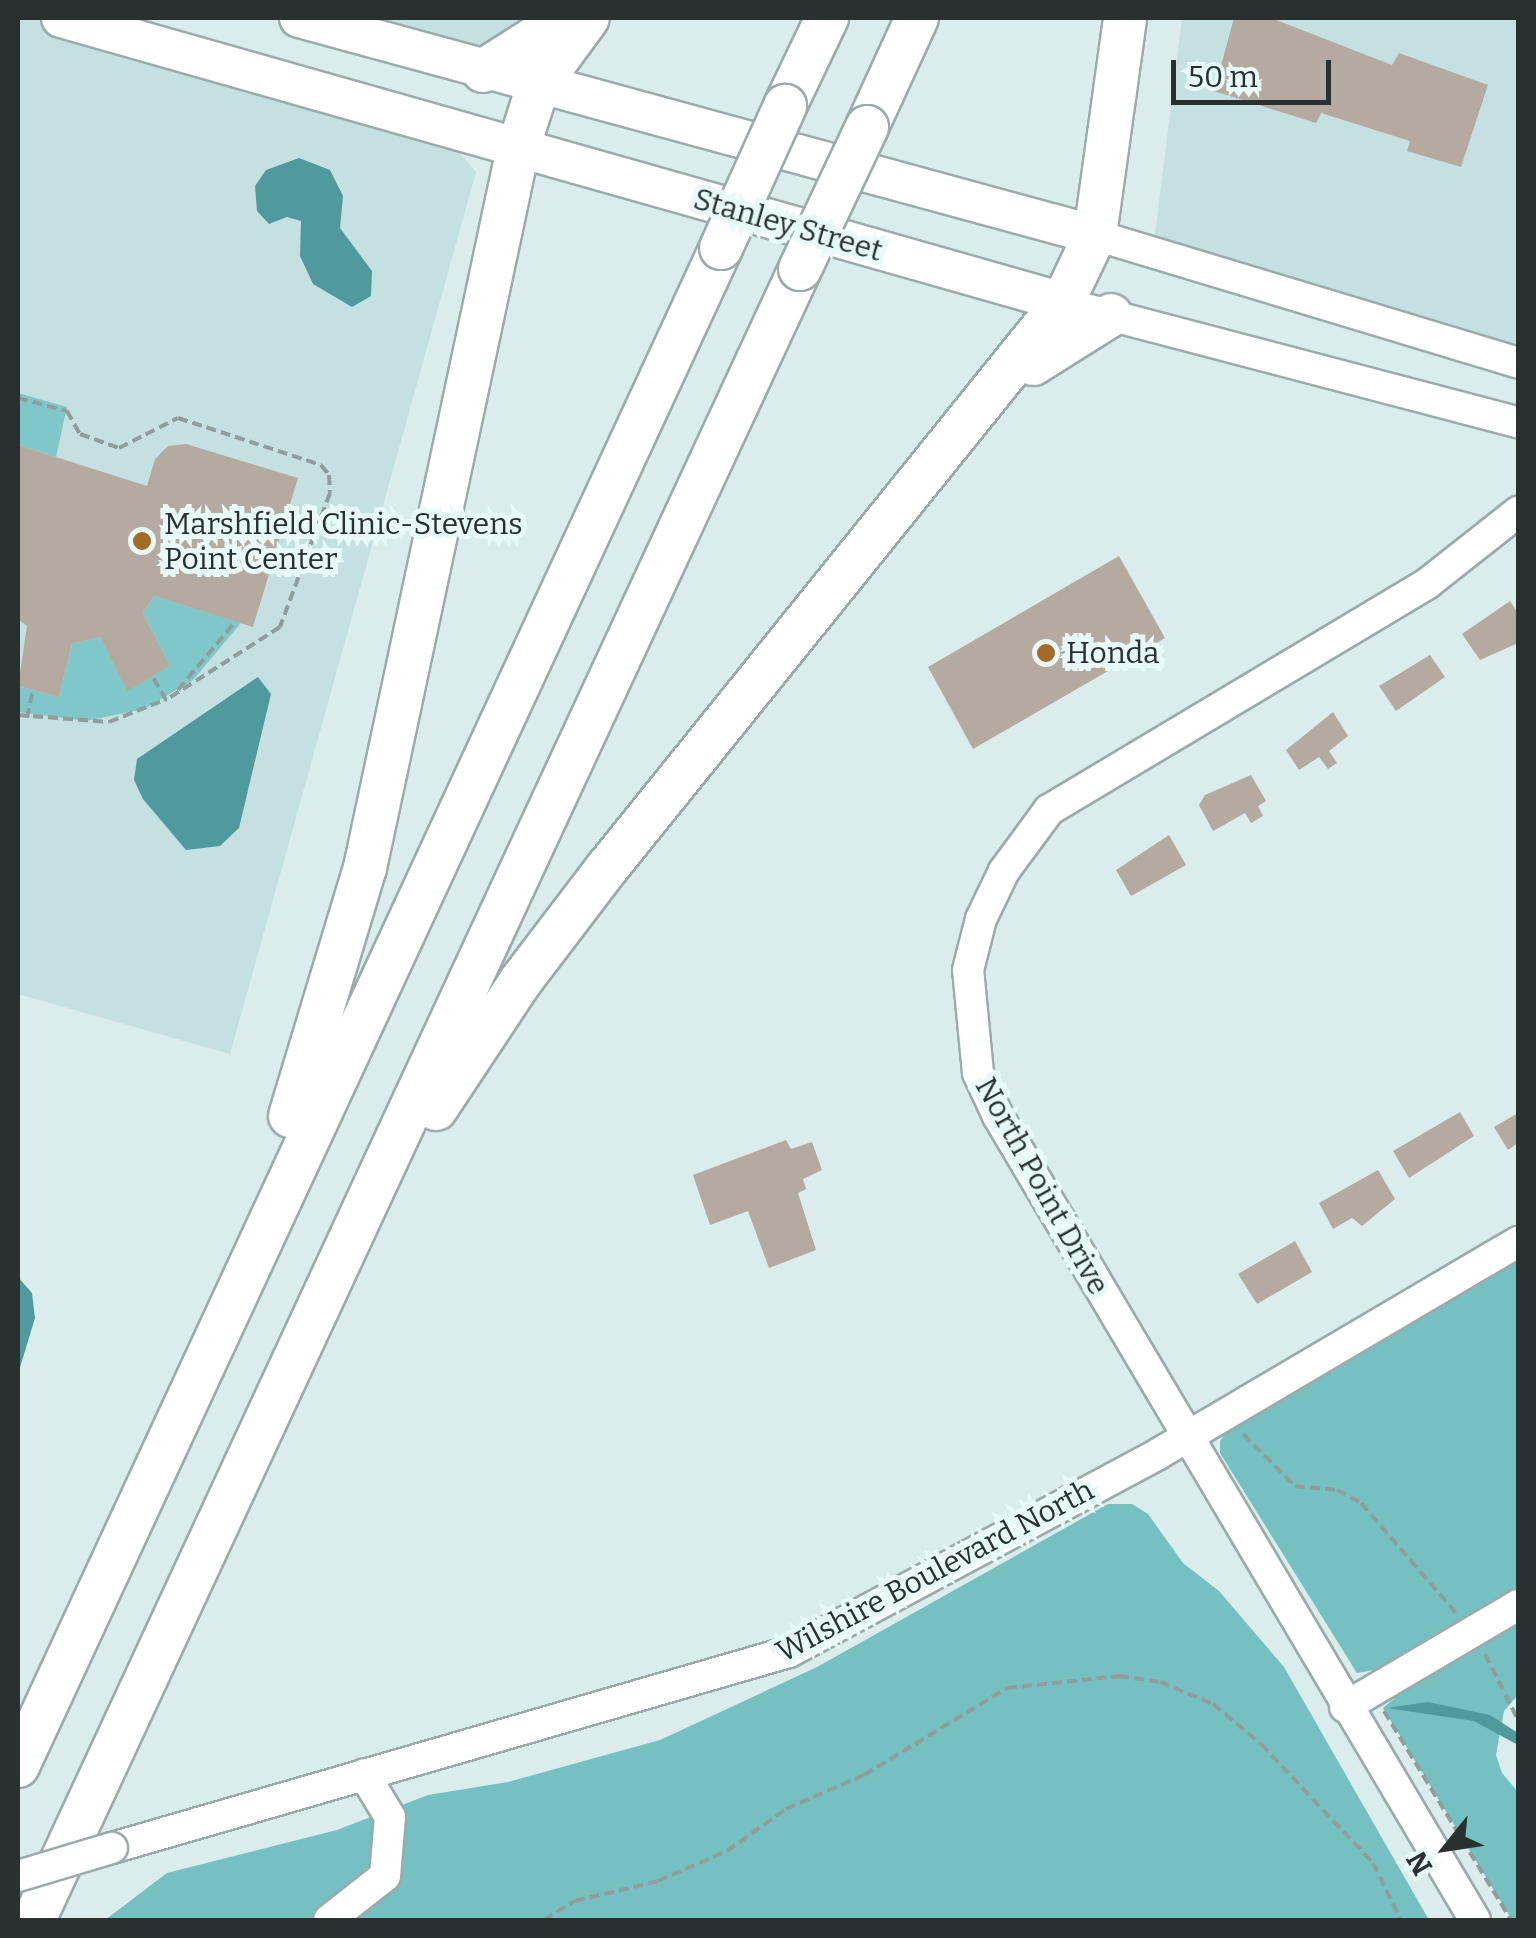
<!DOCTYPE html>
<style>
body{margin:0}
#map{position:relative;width:1536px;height:1938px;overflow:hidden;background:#daecec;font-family:Bitter,serif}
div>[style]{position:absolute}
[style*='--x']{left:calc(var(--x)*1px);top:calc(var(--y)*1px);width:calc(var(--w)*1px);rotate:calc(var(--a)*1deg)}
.built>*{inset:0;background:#c5e0e0}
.green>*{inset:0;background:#7fc7c8}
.forest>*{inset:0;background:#75c0c1}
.water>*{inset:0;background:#4f9a9c}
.building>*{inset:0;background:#b4aa9f}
.path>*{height:4px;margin-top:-2px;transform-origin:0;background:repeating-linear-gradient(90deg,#909d9d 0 10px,transparent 0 15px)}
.roads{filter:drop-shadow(2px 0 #9aabab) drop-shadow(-2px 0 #9aabab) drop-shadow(0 2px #9aabab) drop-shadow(0 -2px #9aabab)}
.minor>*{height:30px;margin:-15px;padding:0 15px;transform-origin:15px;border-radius:15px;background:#fff}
.major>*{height:38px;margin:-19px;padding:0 19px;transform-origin:19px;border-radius:19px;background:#fff}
.highway>*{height:42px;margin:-21px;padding:0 21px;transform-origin:21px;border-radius:21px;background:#fff}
.bridges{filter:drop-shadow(2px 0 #9aabab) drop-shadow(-2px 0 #9aabab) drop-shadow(0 2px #9aabab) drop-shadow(0 -2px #9aabab)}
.minor-bridge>*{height:30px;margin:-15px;padding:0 15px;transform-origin:15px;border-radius:15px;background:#fff}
.highway-bridge>*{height:42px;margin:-21px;padding:0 21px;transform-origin:21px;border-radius:21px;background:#fff}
.dots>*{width:28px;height:28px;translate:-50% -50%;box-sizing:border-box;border:5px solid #e7f9f9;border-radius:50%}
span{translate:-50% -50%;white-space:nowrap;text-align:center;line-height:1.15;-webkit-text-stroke:10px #e7f9f9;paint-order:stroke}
.street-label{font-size:30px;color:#293030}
.poi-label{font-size:30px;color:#293030}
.left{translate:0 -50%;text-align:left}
.frame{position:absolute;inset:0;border:20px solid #293030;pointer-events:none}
.north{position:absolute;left:1396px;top:1798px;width:100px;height:100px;-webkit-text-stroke:8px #e7f9f9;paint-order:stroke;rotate:240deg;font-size:28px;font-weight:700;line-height:40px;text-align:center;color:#293030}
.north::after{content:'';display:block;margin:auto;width:35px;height:45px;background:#293030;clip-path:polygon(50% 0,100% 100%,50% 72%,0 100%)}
.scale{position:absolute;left:1171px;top:60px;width:160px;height:45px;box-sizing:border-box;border:5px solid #293030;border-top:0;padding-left:12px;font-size:30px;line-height:35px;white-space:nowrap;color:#293030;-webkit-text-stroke:8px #e7f9f9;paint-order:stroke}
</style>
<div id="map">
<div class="built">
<i style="clip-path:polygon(18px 18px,35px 18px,455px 148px,476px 172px,230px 1054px,18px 994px)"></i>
<i style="clip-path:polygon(299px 18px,588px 18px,538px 86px)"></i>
<i style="clip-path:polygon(1182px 18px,1518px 18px,1518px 363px,1153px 251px)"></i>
</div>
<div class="green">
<i style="clip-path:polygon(18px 393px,67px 407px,56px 457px,18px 445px)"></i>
<i style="clip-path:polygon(154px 596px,241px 623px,193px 680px,144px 709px,86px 721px,18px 712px,18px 686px,59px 697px,72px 644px,100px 637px,127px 690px,170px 666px,143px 613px)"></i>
</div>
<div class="forest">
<i style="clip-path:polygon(1518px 1255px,1518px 1597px,1402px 1665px,1357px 1673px,1220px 1453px,1220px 1441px,1230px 1427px)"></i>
<i style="clip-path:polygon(1108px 1504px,1132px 1504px,1148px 1514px,1183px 1563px,1219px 1591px,1284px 1667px,1429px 1920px,105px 1920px,167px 1873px,337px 1830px,428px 1795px,508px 1782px,660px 1740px,817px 1667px)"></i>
<i style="clip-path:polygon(1518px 1617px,1518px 1695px,1504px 1711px,1496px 1755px,1502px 1773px,1518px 1792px,1518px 1920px,1512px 1920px,1383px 1708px,1420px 1677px)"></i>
</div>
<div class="water">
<i style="clip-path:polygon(299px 158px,330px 170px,343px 196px,340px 228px,372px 271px,371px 296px,352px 307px,313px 284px,300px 256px,301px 221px,287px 217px,269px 224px,257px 211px,255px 186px,266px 170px)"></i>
<i style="clip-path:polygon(258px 677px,271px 694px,239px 828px,220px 846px,186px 850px,143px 799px,134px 780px,137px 759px)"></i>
<i style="clip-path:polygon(18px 1277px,32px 1293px,35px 1318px,18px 1374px)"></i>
<i style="clip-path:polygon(1428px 1702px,1490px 1715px,1518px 1733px,1518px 1745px,1474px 1721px,1387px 1708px)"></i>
</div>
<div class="building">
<i style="clip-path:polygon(1234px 18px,1271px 18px,1392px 65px,1399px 53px,1488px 85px,1461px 167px,1407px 151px,1410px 141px,1321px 113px,1316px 123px,1214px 91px)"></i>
<i style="clip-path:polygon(186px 444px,298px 478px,253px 627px,154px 596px,143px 613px,170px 666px,127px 691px,100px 637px,72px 644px,59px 697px,18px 686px,27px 626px,18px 619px,18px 445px,147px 486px,155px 459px,168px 446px)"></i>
<i style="clip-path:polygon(1119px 556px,1165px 638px,973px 749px,928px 667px)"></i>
<i style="clip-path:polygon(1510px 601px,1518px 613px,1518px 643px,1480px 660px,1462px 634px)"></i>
<i style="clip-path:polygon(1430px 655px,1445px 677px,1396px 711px,1379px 686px)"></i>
<i style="clip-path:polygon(1333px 712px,1348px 736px,1329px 751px,1337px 763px,1328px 769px,1319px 757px,1299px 770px,1286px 750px)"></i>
<i style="clip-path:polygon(1251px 775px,1266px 801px,1258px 806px,1263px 816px,1251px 823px,1245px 813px,1213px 831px,1199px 805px,1205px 795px)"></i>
<i style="clip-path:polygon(1169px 835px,1186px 865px,1131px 896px,1116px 870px)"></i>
<i style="clip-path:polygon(1460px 1112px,1474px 1136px,1409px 1178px,1393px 1151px)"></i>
<i style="clip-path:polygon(1518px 1113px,1518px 1143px,1508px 1150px,1494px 1127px)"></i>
<i style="clip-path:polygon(786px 1140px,791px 1149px,812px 1142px,822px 1170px,803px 1179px,806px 1189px,798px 1193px,816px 1250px,769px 1268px,748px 1211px,710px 1225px,693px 1175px)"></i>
<i style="clip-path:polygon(1378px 1170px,1395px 1199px,1362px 1226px,1352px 1218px,1333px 1229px,1319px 1203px)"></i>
<i style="clip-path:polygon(1295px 1241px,1312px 1272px,1257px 1304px,1238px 1274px)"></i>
</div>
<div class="path">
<i style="--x:18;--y:398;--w:51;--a:14.9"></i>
<i style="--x:67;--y:411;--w:26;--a:61"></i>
<i style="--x:80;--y:434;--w:41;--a:19.7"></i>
<i style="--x:119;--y:448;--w:66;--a:-27"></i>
<i style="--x:178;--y:418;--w:151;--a:18.2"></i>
<i style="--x:321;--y:465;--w:13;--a:51"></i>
<i style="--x:329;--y:475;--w:18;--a:87"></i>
<i style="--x:330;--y:493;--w:143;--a:110.5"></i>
<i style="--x:280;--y:627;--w:135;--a:147.4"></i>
<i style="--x:166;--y:700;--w:28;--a:-120"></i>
<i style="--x:178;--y:690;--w:90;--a:-50"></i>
<i style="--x:18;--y:715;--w:91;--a:4.4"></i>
<i style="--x:109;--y:722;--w:62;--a:-21.6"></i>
<i style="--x:27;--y:718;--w:29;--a:-78"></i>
<i style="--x:1243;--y:1434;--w:74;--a:45"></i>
<i style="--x:1295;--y:1486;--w:42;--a:5.4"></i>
<i style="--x:1337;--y:1490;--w:27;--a:28"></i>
<i style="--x:1361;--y:1503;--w:145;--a:49.2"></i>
<i style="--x:1485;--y:1654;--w:74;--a:63.4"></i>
<i style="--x:1384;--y:1711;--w:245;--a:58.7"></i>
<i style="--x:1518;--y:1727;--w:34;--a:90"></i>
<i style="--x:544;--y:1920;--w:36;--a:-32"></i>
<i style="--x:575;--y:1901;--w:85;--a:-13.5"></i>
<i style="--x:658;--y:1881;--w:75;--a:-23.5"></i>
<i style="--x:727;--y:1851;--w:72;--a:-35.4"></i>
<i style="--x:786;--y:1809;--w:85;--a:-23.6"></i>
<i style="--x:864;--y:1775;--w:167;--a:-31.3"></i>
<i style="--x:1007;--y:1688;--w:113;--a:-6.1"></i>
<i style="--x:1119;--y:1676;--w:41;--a:8.3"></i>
<i style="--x:1160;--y:1682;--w:57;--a:22.5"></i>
<i style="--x:1213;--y:1704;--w:62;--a:39.8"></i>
<i style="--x:1261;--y:1744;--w:163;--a:46.7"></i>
<i style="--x:1373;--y:1863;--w:64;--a:63.8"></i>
</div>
<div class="roads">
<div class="minor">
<i style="--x:1095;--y:235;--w:442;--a:16.8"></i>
<i style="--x:1090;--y:310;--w:442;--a:14.7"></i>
<i style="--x:1345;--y:1707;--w:201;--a:-30.5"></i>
<i style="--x:112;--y:1848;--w:705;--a:-16.15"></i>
<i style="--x:789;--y:1652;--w:419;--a:-28.2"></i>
<i style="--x:1158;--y:1454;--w:418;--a:-30.5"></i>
<i style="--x:329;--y:1920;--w:71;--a:-38.2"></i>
<i style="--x:385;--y:1876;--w:59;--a:-85.2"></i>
<i style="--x:390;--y:1817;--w:50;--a:-121.2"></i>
<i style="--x:1475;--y:1920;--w:935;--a:-120.68"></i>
<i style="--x:998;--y:1116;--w:47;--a:-114.9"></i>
<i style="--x:978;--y:1073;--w:103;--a:-95.5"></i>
<i style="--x:968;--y:970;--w:53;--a:-75.7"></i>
<i style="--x:981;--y:919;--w:53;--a:-64.4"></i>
<i style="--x:1004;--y:871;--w:76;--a:-53.6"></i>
<i style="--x:1049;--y:810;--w:442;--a:-30.9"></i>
<i style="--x:1428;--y:583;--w:115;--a:-38.3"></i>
</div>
<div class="major">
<i style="--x:61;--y:18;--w:1041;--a:15.82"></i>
<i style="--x:299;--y:18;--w:825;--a:15.25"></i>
</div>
<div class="highway">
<i style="--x:483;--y:71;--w:98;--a:-32.6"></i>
<i style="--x:785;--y:106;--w:98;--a:-64.5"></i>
<i style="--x:867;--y:127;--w:120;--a:-65.4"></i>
<i style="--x:1033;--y:364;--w:92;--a:-32.1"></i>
<i style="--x:436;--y:1109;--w:152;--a:-56.5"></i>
<i style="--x:520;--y:982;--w:143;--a:-52.7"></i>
<i style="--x:607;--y:868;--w:727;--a:-51.14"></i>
<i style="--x:1063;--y:302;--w:74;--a:-64.5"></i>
<i style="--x:1095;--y:235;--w:219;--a:-82.1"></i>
<i style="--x:290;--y:1116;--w:259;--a:-73.2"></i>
<i style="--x:365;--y:868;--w:735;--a:-77.99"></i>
<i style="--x:518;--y:149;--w:66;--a:-72.4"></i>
<i style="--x:538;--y:86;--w:84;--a:-53.7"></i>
<i style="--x:18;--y:1766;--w:1673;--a:-65.15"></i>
<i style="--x:34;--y:1920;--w:1820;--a:-65.11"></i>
</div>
</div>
<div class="bridges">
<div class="minor-bridge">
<i style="--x:18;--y:1876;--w:98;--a:-16.6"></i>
</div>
<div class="highway-bridge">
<i style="--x:721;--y:248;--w:156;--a:-65.7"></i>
<i style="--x:800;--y:269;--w:157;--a:-64.7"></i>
</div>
</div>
<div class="dots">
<i style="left:142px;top:541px;background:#a06b24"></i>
<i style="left:1046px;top:653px;background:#a06b24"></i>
</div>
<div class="street-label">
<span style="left:788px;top:225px;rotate:16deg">Stanley Street</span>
<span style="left:1042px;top:1186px;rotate:61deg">North Point Drive</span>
<span style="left:935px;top:1571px;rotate:-28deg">Wilshire Boulevard North</span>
</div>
<div class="poi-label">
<span class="left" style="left:164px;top:541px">Marshfield Clinic-Stevens<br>Point Center</span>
<span class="left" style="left:1066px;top:653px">Honda</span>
</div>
<div class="frame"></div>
<div class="north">N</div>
<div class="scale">50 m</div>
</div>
